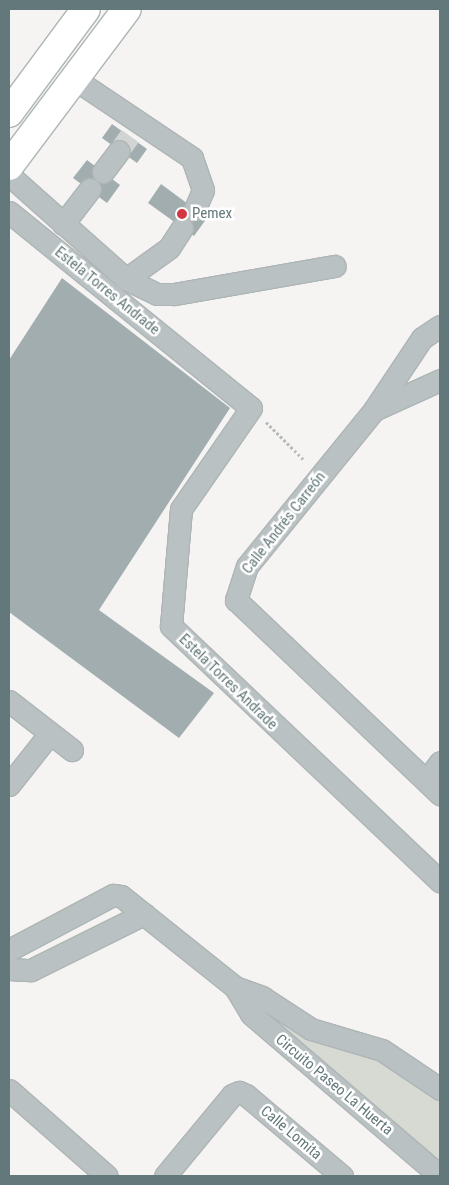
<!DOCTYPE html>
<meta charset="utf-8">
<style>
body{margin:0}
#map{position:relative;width:449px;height:1185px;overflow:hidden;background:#f5f4f2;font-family:"Roboto Condensed",sans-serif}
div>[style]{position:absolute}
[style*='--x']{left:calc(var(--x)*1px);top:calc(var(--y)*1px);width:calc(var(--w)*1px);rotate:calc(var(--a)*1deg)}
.green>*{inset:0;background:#d7dad2}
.building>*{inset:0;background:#a2adaf}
.minor-tunnel>*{height:21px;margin-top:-10.5px;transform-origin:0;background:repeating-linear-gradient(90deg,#d0d5d4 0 21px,transparent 0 32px)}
.path>*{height:3px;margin-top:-1.5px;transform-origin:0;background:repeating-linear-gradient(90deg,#b5baba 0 2.5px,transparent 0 5px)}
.roads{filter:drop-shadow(1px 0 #aeb5b6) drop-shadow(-1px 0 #aeb5b6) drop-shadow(0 1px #aeb5b6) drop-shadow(0 -1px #aeb5b6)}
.minor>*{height:21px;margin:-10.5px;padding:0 10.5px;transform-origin:10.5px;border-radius:10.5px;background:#bac1c2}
.major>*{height:28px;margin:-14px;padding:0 14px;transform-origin:14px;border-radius:14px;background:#fff}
.dots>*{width:14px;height:14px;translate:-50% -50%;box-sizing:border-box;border:2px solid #fff;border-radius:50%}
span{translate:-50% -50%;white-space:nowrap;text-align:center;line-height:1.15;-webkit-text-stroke:5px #fff;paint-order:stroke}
.poi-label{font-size:15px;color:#63787a}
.left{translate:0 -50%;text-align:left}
.street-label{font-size:15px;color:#63787a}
.frame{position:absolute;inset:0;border:10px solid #63787a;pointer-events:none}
</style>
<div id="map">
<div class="green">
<i style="clip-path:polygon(281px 1012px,381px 1051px,440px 1091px,440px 1172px,269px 1027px)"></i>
</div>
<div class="building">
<i style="clip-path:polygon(112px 124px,147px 149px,137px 163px,102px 138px)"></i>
<i style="clip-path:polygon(87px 160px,120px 185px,107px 203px,73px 178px)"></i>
<i style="clip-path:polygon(161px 184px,207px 218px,194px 236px,148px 203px)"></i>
<i style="clip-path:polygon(62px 278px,230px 408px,99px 610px,214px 693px,179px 738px,9px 612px,9px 360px)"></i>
</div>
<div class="minor-tunnel">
<i style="--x:119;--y:151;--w:19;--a:-54"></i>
</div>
<div class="path">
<i style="--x:266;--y:422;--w:55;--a:45"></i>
</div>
<div class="roads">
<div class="minor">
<i style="--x:76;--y:80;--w:140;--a:33.9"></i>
<i style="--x:192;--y:158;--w:34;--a:71"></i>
<i style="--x:203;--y:190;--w:21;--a:113"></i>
<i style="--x:103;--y:172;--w:26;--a:-53"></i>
<i style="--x:9;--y:175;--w:157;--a:41.6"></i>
<i style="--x:126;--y:279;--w:53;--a:-35.8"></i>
<i style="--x:169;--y:248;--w:24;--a:-57"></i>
<i style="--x:9;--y:212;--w:311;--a:39"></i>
<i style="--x:251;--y:408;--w:123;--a:124.7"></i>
<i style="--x:181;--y:509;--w:117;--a:94.9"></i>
<i style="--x:171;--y:626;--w:371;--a:43.5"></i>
<i style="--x:63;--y:224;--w:44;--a:-52.4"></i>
<i style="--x:126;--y:279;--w:34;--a:26"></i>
<i style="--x:157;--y:294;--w:17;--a:0"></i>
<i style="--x:174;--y:294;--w:163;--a:-9.9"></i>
<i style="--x:440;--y:326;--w:22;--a:146"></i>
<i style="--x:422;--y:338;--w:87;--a:123.7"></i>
<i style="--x:374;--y:410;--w:201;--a:129.1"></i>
<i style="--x:247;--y:566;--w:36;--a:108"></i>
<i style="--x:236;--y:600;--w:282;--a:43.6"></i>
<i style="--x:374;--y:410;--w:72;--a:-24.4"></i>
<i style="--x:9;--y:701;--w:80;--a:37.9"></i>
<i style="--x:427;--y:780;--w:22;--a:-54"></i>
<i style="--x:9;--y:785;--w:66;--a:-51.7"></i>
<i style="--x:9;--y:950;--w:118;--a:-27.9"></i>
<i style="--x:113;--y:895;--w:8;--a:7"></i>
<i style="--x:121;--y:896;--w:146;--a:38.6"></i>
<i style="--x:235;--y:987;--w:29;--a:20"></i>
<i style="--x:262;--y:997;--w:59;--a:33.1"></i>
<i style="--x:311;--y:1029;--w:74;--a:16.5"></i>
<i style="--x:382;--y:1050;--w:70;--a:33.9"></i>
<i style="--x:9;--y:969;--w:22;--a:3"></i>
<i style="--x:31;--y:970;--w:126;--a:-26.4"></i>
<i style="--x:235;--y:987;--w:31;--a:59"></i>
<i style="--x:251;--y:1014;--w:249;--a:40.6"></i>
<i style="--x:9;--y:1090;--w:130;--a:41.3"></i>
<i style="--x:165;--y:1176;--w:105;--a:-50.4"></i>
<i style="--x:232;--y:1095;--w:8;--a:-23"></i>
<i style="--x:239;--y:1092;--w:8;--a:23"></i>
<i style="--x:246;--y:1095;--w:126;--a:40.2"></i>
</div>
<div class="major">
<i style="--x:9;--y:113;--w:129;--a:-53.5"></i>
<i style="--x:9;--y:166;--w:196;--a:-53.1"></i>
</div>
</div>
<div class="dots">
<i style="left:182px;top:214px;background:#d33541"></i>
</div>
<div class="poi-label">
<span class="left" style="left:192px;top:214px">Pemex</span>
</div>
<div class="street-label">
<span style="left:107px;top:291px;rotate:39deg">Estela Torres Andrade</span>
<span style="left:284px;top:523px;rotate:-52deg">Calle Andrés Carreón</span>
<span style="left:228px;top:682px;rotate:44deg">Estela Torres Andrade</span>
<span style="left:334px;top:1085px;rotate:40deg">Circuito Paseo La Huerta</span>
<span style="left:291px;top:1133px;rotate:40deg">Calle Lomita</span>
</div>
<div class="frame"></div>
</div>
